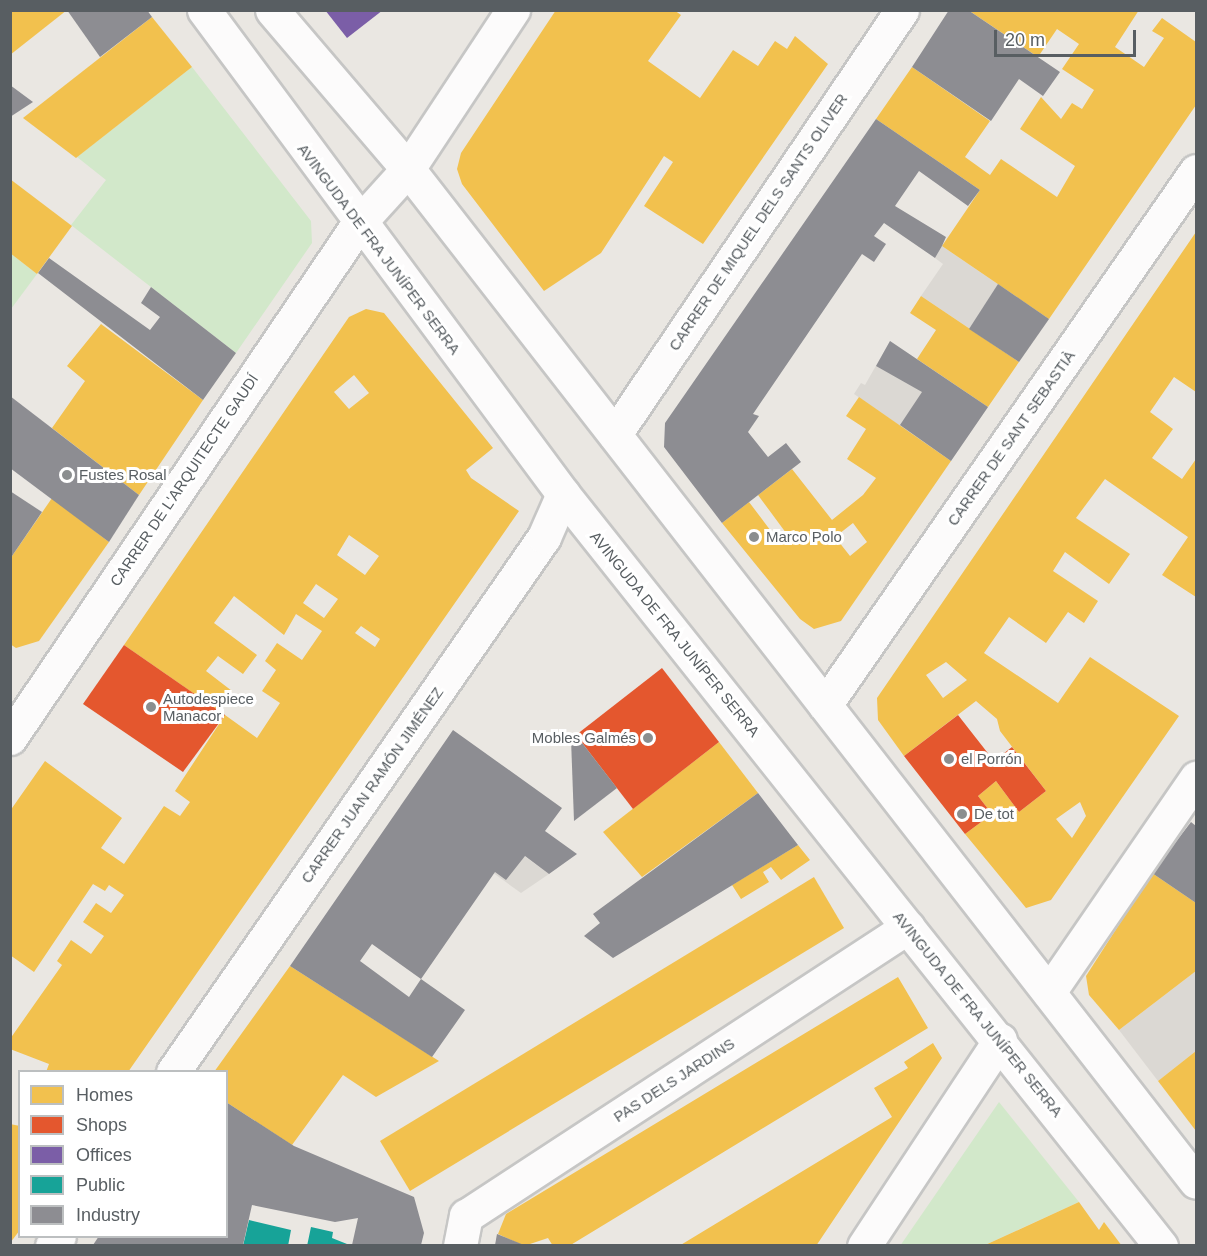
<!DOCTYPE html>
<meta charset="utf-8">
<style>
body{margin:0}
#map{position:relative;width:1207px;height:1256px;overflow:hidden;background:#eae7e2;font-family:Helvetica,sans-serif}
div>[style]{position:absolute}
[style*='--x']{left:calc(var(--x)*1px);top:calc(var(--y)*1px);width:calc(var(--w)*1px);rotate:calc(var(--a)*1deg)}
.industrial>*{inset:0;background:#dbd8d3}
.green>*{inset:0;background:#d2e8ca}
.homes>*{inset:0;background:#f2c14e}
.shops>*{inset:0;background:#e4572e}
.offices>*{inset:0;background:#7b5ea7}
.public>*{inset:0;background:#17a398}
.industry>*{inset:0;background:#8d8d92}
.roads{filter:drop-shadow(2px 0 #c6c6c5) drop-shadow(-2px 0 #c6c6c5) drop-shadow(0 2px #c6c6c5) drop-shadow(0 -2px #c6c6c5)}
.minor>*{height:33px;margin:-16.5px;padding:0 16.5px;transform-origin:16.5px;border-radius:16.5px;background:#fcfbfb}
.secondary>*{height:33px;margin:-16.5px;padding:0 16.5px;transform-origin:16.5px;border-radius:16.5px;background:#fcfbfb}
.dots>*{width:16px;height:16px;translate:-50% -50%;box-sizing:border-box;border:3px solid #fff;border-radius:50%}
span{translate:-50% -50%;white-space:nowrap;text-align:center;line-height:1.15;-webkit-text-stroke:6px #fff;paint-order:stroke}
.street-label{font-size:15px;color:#585e62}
.poi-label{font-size:15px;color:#585e62}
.left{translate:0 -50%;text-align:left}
.right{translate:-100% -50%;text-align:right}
.frame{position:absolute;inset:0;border:12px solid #585e62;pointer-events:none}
.legend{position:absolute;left:18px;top:1070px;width:210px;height:168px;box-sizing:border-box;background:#fff;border:2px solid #bcbfc0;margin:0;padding:8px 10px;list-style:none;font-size:18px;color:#585e62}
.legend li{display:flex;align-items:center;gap:12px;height:30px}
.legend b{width:30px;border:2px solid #bcbfc0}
.scale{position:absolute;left:994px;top:30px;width:142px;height:27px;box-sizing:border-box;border:3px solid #585e62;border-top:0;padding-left:8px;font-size:18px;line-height:21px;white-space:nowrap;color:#585e62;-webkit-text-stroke:4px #fff;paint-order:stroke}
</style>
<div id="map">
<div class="industrial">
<i style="clip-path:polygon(942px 246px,1049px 319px,1019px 362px,921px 296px,943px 264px,935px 258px)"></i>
<i style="clip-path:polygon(890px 341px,988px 407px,951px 461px,854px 394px,861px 383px,865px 385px)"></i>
<i style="clip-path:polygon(419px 780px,468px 815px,549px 874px,521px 893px,400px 806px)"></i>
<i style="clip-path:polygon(1196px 971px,1196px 1051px,1158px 1081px,1119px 1030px)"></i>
</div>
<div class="green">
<i style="clip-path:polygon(192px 67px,311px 221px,312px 243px,236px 353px,71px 225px,106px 180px,77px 157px)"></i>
<i style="clip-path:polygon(10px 253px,37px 274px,11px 309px,10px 309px)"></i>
<i style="clip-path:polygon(999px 1102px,1079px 1202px,985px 1245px,900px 1246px)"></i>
</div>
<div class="homes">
<i style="clip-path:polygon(10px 10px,67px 10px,10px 55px)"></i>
<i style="clip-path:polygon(556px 10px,674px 10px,681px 15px,648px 61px,700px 98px,733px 50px,758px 66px,775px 41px,787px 49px,795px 36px,828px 64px,703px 244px,644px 206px,673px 162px,664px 156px,601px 253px,544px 291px,462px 184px,457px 169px,461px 153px)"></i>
<i style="clip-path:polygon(968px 10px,1139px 10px,1115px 47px,1144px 67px,1164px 38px,1152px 31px,1162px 18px,1196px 42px,1196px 105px,1049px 319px,942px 246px,980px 190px,876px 119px,912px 67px,990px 121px,965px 157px,990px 175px,1001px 159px,1057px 197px,1075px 166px,1020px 129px,1041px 97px,1061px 119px,1072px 103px,1082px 109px,1094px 90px,1062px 69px,1079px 44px,1057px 29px,1038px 57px)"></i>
<i style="clip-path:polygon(152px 17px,192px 67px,76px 158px,23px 118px)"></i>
<i style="clip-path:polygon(10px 179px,72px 226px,37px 274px,10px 253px)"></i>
<i style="clip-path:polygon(evenodd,1196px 232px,1196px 392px,1174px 377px,1150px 412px,1173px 429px,1152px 458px,1182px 479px,1196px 459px,1196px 597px,1162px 575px,1188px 537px,1105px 479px,1076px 518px,1130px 554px,1109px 584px,1065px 552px,1053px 571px,1098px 601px,1084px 623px,1068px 612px,1046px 643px,1009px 617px,984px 653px,1058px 703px,1090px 657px,1179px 716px,1051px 900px,1026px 908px,965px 834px,992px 814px,978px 796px,996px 781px,1019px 812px,1046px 791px,1000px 731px,997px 719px,976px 701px,904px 756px,878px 720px,877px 698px,1196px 232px,946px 662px,967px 680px,943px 698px,926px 675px,946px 662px,1196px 232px,1080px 802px,1086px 816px,1072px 838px,1056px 819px,1080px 802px)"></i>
<i style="clip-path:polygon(921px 296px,1019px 362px,988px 407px,917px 359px,936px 330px,910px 313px)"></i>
<i style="clip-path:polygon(evenodd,366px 309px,384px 313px,493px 448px,466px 470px,471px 478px,519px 511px,128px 1072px,46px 1072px,49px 1064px,10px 1049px,10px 1039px,62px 965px,57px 961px,71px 940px,91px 954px,104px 936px,83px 922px,96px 903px,111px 913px,124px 895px,109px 885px,105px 891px,93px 884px,34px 972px,10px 955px,10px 811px,45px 761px,122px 818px,101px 848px,124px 864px,164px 806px,180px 816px,190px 802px,175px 791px,225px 715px,257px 738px,280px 703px,262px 691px,276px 670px,265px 661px,277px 643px,302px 660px,322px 631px,296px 614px,284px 635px,234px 596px,214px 623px,257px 655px,243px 674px,218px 656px,206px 671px,232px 691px,219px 711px,124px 645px,349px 317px,366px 309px,354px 375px,369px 393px,349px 409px,334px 392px,354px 375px,366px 309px,349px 535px,379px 556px,365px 575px,337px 555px,349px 535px,366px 309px,316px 584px,338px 599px,324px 618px,303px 603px,316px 584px,366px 309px,361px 626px,380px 639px,375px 647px,355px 633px,361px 626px)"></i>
<i style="clip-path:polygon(101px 324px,203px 400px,139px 495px,52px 428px,85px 381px,67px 366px)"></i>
<i style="clip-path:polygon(evenodd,859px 397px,951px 461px,841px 621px,814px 629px,800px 619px,722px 523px,749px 502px,780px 543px,789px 537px,758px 495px,792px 469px,832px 520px,863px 495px,876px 478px,847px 459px,866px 429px,846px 416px,859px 397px,853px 523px,867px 542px,850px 556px,835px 537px,853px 523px)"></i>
<i style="clip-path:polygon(52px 498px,109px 542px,39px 641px,16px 648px,10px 644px,10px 559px)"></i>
<i style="clip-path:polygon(719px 742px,758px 793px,642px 877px,603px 832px)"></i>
<i style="clip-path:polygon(798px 845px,810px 860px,781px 880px,771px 867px,763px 872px,769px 882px,741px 899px,732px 885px)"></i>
<i style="clip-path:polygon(1152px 873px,1196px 903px,1196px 971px,1119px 1030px,1089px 995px,1086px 976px)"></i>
<i style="clip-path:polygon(814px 877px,844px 928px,410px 1191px,380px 1141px)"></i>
<i style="clip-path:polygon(290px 966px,439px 1061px,376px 1097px,343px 1075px,292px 1145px,226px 1102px,226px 1072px,214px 1072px)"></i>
<i style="clip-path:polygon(898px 977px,928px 1028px,569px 1246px,553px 1246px,548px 1238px,524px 1246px,498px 1234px,506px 1214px)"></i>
<i style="clip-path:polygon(933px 1043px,942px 1058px,816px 1246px,679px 1246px,892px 1117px,874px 1088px,908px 1068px,904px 1062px)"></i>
<i style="clip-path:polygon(1196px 1051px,1196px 1131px,1158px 1081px)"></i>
<i style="clip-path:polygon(10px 1124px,20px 1126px,20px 1230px,10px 1243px)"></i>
<i style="clip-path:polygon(1079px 1202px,1099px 1230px,1104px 1222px,1122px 1246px,983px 1246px)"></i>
</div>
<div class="shops">
<i style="clip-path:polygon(124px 645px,225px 715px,183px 772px,83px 704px)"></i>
<i style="clip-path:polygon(662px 668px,719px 742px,633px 809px,576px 735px)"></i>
<i style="clip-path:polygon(958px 715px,994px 761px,1012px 747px,1046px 791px,1019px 812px,996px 781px,978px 796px,992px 814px,965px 834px,904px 756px)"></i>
</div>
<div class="offices">
<i style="clip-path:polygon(325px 10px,383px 10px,347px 38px)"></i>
</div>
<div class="public">
<i style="clip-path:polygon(249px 1220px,291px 1230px,288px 1246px,243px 1246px)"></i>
<i style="clip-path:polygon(311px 1227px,333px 1232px,332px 1238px,352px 1246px,307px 1246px)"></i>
</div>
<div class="industry">
<i style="clip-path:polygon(67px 10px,147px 10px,152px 17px,100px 57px)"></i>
<i style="clip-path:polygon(949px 10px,968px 10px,1060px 72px,1043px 96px,1019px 79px,991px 121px,912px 67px)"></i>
<i style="clip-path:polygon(10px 85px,33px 102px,10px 117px)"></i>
<i style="clip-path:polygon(876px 119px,980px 190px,968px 206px,919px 171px,895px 206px,946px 237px,942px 246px,935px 258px,884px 223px,874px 236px,886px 244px,874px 262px,862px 254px,753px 414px,759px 416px,748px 432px,768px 457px,786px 443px,801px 462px,722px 523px,664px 447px,665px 423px)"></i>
<i style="clip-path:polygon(49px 258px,150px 330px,160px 317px,141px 303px,151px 287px,236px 353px,203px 400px,38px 273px)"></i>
<i style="clip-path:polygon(998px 284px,1049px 319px,1019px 362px,969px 329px)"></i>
<i style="clip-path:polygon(890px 341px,988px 407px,951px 461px,900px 425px,922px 392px,876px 366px)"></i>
<i style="clip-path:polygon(10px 396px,139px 495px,109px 542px,10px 468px)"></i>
<i style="clip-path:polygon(10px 491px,42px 512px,10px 559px)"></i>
<i style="clip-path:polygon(453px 730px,562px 808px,545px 831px,577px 854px,549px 874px,525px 856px,506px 880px,495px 872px,421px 979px,372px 944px,360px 961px,409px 997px,421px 979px,465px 1010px,432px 1057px,290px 966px)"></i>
<i style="clip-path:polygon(576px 735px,617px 788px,574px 821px,571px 739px)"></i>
<i style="clip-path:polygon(758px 793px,798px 845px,613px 958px,584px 936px,600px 923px,593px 914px)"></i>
<i style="clip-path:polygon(1191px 822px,1196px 826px,1196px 903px,1152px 873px)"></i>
<i style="clip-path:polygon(226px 1102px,294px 1146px,414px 1197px,424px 1233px,421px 1245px,352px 1245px,358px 1218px,335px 1222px,252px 1205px,243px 1245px,93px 1245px,99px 1236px,226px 1236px)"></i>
<i style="clip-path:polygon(497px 1234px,524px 1245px,495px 1245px)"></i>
</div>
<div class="roads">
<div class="minor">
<i style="--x:615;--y:434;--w:512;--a:-55.91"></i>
<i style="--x:825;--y:705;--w:650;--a:-55.21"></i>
<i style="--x:10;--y:738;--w:622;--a:-55.88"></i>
<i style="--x:359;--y:223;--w:73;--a:-47.8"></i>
<i style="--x:408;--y:169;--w:191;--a:-56.6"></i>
<i style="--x:1049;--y:992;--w:260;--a:-55.5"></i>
<i style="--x:173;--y:1072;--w:651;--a:-55.26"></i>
<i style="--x:544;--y:537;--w:47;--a:-66.2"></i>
<i style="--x:52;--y:1246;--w:12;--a:-55"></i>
<i style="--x:460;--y:1246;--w:31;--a:-79"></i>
<i style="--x:466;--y:1216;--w:528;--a:-33.18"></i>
<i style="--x:864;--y:1246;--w:247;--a:-56.6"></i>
</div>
<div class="secondary">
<i style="--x:204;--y:10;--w:603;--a:53.43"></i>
<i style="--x:563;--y:494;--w:961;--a:51.51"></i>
<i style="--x:272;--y:10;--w:209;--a:49.5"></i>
<i style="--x:408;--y:169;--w:1283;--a:52.12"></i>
</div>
</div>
<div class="dots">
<i style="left:67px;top:475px;background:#8b8e8f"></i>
<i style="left:754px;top:537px;background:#8b8e8f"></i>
<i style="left:151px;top:707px;background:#8b8e8f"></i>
<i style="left:648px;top:738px;background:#8b8e8f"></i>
<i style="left:949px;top:759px;background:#8b8e8f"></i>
<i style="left:962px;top:814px;background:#8b8e8f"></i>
</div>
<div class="street-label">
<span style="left:758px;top:222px;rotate:-56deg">CARRER DE MIQUEL DELS SANTS OLIVER</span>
<span style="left:379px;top:249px;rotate:53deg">AVINGUDA DE FRA JUNÍPER SERRA</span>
<span style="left:1011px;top:438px;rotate:-55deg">CARRER DE SANT SEBASTIÀ</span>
<span style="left:184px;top:480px;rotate:-56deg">CARRER DE L'ARQUITECTE GAUDÍ</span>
<span style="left:675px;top:634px;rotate:51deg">AVINGUDA DE FRA JUNÍPER SERRA</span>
<span style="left:372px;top:785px;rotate:-55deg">CARRER JUAN RAMÓN JIMÉNEZ</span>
<span style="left:978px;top:1014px;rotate:51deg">AVINGUDA DE FRA JUNÍPER SERRA</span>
<span style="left:674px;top:1080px;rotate:-33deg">PAS DELS JARDINS</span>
</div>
<div class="poi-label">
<span class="left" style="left:79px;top:475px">Fustes Rosal</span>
<span class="left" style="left:766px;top:537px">Marco Polo</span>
<span class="left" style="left:163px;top:707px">Autodespiece<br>Manacor</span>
<span class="right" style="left:636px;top:738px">Mobles Galmés</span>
<span class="left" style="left:961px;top:759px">el Porrón</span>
<span class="left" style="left:974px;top:814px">De tot</span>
</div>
<div class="frame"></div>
<ul class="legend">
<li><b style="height:16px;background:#f2c14e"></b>Homes</li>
<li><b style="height:16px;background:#e4572e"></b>Shops</li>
<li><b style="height:16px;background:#7b5ea7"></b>Offices</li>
<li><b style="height:16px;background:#17a398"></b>Public</li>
<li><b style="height:16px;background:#8d8d92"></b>Industry</li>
</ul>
<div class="scale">20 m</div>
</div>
